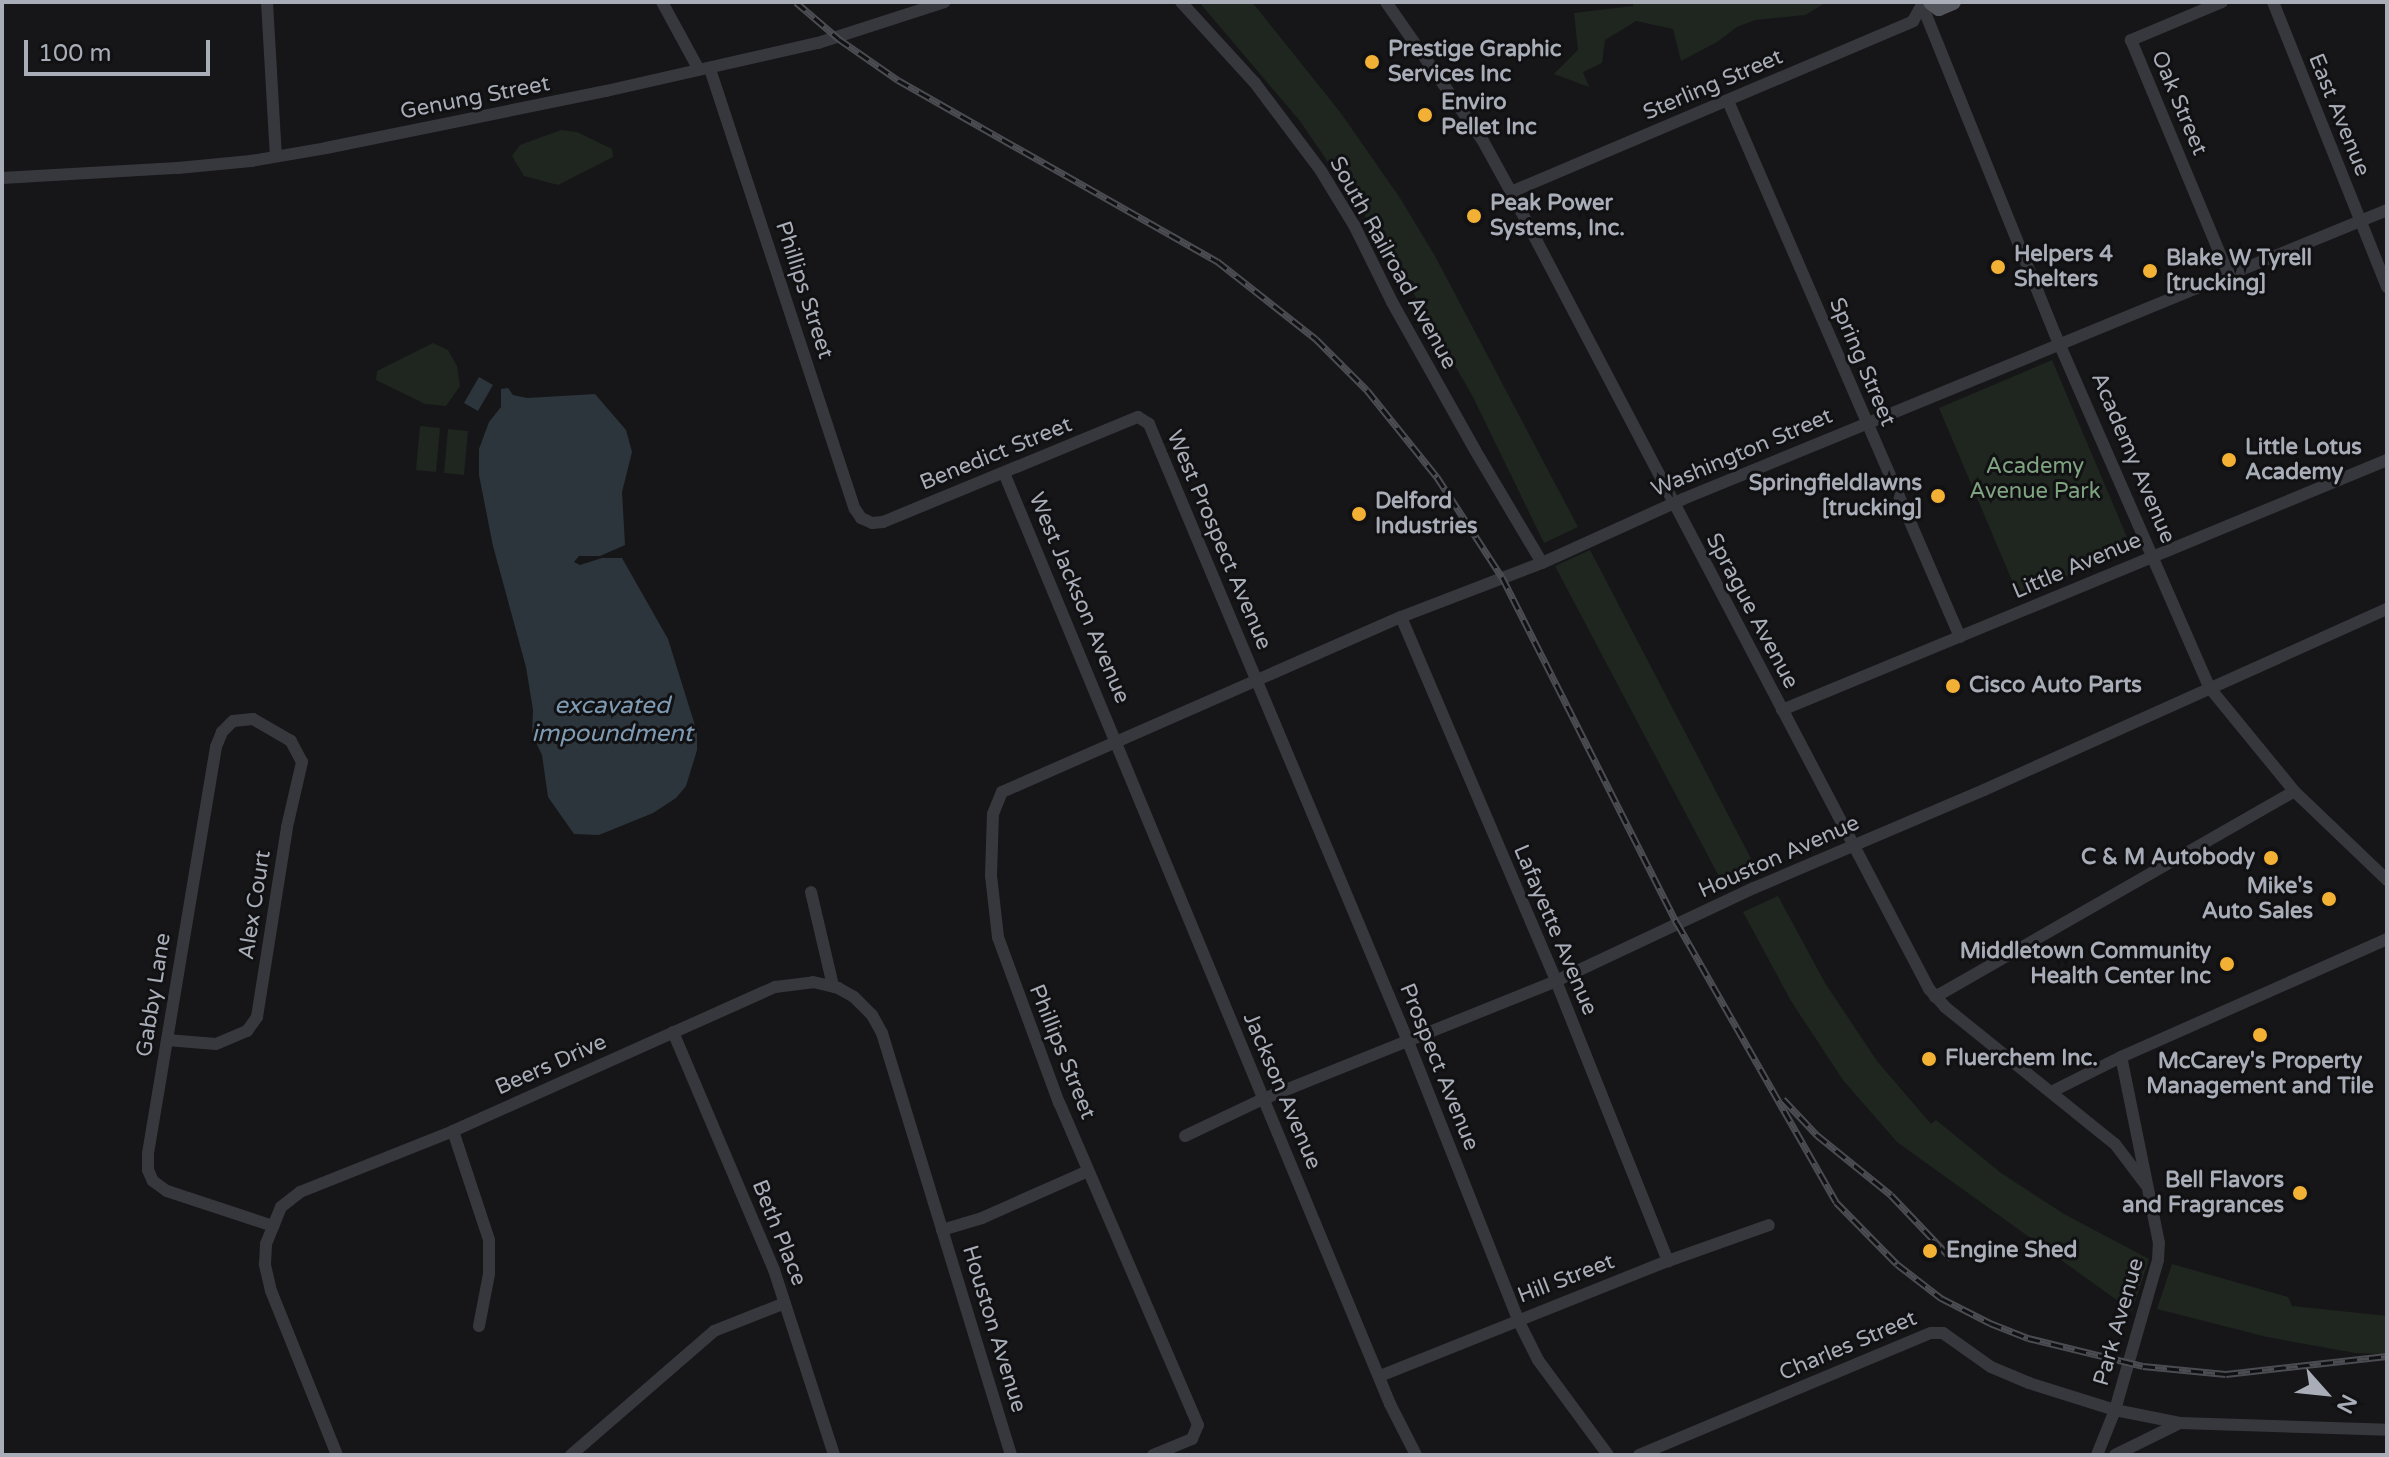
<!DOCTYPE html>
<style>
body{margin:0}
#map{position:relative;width:2389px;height:1457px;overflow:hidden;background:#161618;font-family:"Varela Round",sans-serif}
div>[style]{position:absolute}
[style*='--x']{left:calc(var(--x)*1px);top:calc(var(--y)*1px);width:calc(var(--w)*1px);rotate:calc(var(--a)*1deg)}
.green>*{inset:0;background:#1e261f}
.water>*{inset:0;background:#2c353c}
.minor>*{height:12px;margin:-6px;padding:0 6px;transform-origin:6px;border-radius:6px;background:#37383d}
.major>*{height:16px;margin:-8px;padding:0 8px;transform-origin:8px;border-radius:8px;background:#53555c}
.rail>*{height:7px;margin-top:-3.5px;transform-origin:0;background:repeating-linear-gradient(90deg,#111113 0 12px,#4a4c52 0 24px);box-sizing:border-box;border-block:2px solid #4a4c52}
.dots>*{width:22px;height:22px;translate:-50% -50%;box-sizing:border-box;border:4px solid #111113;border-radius:50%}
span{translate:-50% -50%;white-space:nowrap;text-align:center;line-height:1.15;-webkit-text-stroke:6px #111113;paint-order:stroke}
.poi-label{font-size:22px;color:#a8adb8;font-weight:700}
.left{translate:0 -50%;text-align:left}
.right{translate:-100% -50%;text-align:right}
.street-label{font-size:22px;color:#a8adb8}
.park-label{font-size:22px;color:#7fa381}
.water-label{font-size:24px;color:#7f9bb3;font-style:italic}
.frame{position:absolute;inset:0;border:4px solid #a8adb8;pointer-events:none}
.north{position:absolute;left:2285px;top:1353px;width:80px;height:80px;-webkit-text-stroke:6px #111113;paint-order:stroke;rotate:117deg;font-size:22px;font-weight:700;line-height:32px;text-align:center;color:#a8adb8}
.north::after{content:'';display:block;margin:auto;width:28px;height:36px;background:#a8adb8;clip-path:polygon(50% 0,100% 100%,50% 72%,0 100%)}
.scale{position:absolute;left:24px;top:40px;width:186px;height:36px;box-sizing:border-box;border:4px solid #a8adb8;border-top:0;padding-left:10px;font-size:24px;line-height:28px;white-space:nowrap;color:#a8adb8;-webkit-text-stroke:6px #111113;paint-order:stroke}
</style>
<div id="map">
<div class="green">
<i style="clip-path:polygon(1199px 2px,1252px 2px,1340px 112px,1400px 198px,1435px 256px,1578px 527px,1544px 543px,1473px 397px,1392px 256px,1300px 121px)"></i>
<i style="clip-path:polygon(1633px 2px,1827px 2px,1805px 15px,1755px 20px,1737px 27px,1717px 42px,1681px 61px,1673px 29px,1636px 21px,1605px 40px,1602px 63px,1583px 72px,1589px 87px,1554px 74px,1578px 50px,1574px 13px,1633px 6px)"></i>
<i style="clip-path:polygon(561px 130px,577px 132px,612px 149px,613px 157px,558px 185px,524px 176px,512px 156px,520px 145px)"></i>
<i style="clip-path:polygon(433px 343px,448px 350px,457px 366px,460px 386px,446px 406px,425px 404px,376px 380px,377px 371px)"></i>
<i style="clip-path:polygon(2052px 360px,2132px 549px,2019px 597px,1939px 408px)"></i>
<i style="clip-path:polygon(420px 426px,440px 428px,436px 472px,416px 470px)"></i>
<i style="clip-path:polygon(448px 429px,468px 431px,464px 475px,444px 473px)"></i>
<i style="clip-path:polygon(1590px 550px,1758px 872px,1724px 886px,1555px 566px)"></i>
<i style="clip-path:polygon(1778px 896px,1825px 983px,1877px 1061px,1931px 1124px,1936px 1120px,2001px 1173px,2064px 1214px,2149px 1259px,2132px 1311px,1897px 1142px,1843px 1080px,1791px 1001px,1743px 912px)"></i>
<i style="clip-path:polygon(2172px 1264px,2288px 1297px,2292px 1306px,2387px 1316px,2387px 1354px,2355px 1353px,2267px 1337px,2157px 1309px)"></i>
</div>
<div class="water">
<i style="clip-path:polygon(479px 377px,493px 385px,478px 411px,464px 403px)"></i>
<i style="clip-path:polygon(508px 388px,513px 395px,527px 398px,595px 394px,626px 430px,632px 452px,622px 492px,625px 545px,600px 556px,579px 556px,574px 562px,580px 565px,602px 558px,622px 558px,668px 639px,697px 732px,697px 750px,686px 786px,676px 798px,653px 813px,599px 835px,574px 834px,548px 797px,542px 755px,532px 734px,533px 710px,526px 667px,493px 546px,479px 475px,479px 449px,489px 422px,501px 407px,501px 389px)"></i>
</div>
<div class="minor">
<i style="--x:267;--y:2;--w:154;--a:86.7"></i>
<i style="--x:662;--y:2;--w:77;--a:61.4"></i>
<i style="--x:1181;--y:2;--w:110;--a:47.6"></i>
<i style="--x:1255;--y:83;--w:110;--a:53.1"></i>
<i style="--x:1321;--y:171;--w:63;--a:58.6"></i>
<i style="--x:1354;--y:225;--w:86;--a:63.7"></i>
<i style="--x:1392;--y:302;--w:170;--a:60.7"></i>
<i style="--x:1475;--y:450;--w:131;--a:59.3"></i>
<i style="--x:1386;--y:2;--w:169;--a:55.1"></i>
<i style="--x:1483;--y:141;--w:58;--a:61.2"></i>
<i style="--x:1511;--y:192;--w:900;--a:62.32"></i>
<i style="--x:1929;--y:989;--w:24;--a:48"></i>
<i style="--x:1945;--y:1007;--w:218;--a:38.9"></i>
<i style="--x:2115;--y:1144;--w:51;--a:52.9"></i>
<i style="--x:2222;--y:2;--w:99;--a:157.3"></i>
<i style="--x:2131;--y:40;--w:252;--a:67.4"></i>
<i style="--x:2273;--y:2;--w:307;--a:68.2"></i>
<i style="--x:1922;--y:5;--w:355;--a:68"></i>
<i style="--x:2055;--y:334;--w:385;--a:66.4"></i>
<i style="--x:2209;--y:687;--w:134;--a:50.7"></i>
<i style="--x:2294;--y:791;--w:129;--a:43.7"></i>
<i style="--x:710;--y:69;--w:463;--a:71.8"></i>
<i style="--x:855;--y:509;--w:11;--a:56"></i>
<i style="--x:861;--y:518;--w:12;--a:24"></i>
<i style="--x:872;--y:523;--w:11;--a:-5"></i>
<i style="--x:883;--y:522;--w:276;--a:-22.4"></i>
<i style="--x:1138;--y:417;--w:13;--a:32"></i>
<i style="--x:1149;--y:424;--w:667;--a:67.24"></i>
<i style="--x:1407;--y:1039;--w:302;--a:68.4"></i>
<i style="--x:1518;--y:1320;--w:45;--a:63.4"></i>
<i style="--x:1538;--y:1360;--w:118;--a:53.6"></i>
<i style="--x:1728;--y:101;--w:584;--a:66.6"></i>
<i style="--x:2;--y:178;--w:176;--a:-3.3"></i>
<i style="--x:178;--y:168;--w:73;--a:-5.5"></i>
<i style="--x:251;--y:161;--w:76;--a:-9.8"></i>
<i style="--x:326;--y:148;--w:286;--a:-11.5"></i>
<i style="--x:606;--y:91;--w:217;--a:-12.8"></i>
<i style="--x:818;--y:43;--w:133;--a:-17.9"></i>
<i style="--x:1511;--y:192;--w:437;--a:-23"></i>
<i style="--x:1913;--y:21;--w:18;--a:-61"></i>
<i style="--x:1004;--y:473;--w:1008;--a:67.48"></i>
<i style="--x:1390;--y:1404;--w:57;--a:63"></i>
<i style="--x:1401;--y:617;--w:396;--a:66.9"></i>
<i style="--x:1556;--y:981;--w:302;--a:68.2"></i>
<i style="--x:1782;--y:710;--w:655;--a:-22.45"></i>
<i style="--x:811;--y:892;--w:97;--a:76.8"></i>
<i style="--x:1935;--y:997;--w:414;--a:-29.8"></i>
<i style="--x:673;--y:1032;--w:259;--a:67"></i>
<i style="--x:774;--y:1270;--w:194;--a:72"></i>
<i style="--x:167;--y:1040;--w:49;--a:4.7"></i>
<i style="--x:216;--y:1044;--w:34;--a:-23"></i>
<i style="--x:247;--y:1031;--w:17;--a:-54"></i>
<i style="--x:257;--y:1017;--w:192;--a:-81"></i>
<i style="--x:287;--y:827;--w:67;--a:-77"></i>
<i style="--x:302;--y:762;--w:24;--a:-118"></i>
<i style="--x:291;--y:741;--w:44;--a:-149.9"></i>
<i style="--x:253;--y:719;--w:20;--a:174"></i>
<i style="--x:233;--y:721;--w:16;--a:135"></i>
<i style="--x:222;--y:732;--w:16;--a:112"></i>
<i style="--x:216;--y:747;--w:413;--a:99.5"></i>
<i style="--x:148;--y:1154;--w:16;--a:90"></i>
<i style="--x:148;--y:1170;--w:12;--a:66"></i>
<i style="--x:153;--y:1181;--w:17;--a:36"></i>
<i style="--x:167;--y:1191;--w:112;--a:18.3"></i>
<i style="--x:2051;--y:1092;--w:78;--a:-26.6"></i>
<i style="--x:2121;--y:1057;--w:291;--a:-23.9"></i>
<i style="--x:453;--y:1131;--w:115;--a:71.7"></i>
<i style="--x:489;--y:1240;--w:34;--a:90"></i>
<i style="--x:489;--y:1274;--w:53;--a:100.9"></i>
<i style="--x:1185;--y:1136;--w:86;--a:-25.4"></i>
<i style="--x:1263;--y:1099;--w:316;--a:-21.9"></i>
<i style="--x:1556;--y:981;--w:219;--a:-25.2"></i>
<i style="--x:1754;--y:888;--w:250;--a:-23.1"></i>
<i style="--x:1984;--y:790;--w:442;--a:-24.2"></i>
<i style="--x:942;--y:1230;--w:42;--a:-16.7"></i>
<i style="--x:982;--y:1218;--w:116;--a:-23.9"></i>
<i style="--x:1380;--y:1376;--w:310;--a:-21.8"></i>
<i style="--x:1668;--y:1261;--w:107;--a:-19.6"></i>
<i style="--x:337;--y:1455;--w:177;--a:-111.9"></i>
<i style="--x:271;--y:1291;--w:28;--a:-103"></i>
<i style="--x:265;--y:1264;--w:20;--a:-87"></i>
<i style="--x:266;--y:1244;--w:40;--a:-68"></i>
<i style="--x:281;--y:1207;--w:24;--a:-38"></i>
<i style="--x:300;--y:1192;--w:165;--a:-21.7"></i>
<i style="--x:453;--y:1131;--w:353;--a:-24.1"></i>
<i style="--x:775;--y:987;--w:38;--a:-7"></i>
<i style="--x:813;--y:982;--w:26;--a:13"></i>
<i style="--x:838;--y:988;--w:18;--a:29"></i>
<i style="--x:854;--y:997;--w:25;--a:45"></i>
<i style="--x:872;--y:1015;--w:21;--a:61"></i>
<i style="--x:882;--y:1033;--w:441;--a:73"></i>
<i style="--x:571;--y:1455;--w:189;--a:-40.9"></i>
<i style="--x:714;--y:1331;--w:76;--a:-21.5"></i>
<i style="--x:1153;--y:1455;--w:42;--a:-22.3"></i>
<i style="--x:1192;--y:1439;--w:15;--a:-67"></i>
<i style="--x:1198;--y:1425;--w:351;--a:-113.3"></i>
<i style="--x:1059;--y:1103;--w:177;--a:-110.2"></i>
<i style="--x:998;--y:937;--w:61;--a:-96.5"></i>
<i style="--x:991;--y:876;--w:62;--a:-88.2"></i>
<i style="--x:993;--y:814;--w:24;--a:-68"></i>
<i style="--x:1002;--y:792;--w:436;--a:-23.7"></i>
<i style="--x:1401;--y:617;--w:151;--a:-21"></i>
<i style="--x:1542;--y:563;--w:155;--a:-24.4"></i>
<i style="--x:1683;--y:499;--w:761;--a:-22.32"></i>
<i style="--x:1639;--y:1455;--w:316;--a:-22.7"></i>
<i style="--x:1931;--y:1333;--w:12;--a:0"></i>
<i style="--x:1943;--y:1333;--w:59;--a:35.3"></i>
<i style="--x:1991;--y:1367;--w:41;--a:22.8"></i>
<i style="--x:2029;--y:1383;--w:90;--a:17.4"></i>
<i style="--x:2115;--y:1410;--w:66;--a:11.3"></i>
<i style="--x:2180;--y:1423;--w:207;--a:1.9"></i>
<i style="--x:2097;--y:1455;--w:48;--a:-68.2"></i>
<i style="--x:2115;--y:1410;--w:156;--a:-74"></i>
<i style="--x:2158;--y:1260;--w:17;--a:-87"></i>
<i style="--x:2159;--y:1243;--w:190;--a:-101.5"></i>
<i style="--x:2115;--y:1455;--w:72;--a:-26.2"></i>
</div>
<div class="major">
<i style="--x:1931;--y:2;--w:10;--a:37"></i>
<i style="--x:1939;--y:8;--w:15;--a:-23"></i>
</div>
<div class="rail">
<i style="--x:796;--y:2;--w:57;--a:40.7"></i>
<i style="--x:839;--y:39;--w:72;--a:34.8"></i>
<i style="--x:898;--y:80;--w:367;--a:29.6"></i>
<i style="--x:1217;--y:261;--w:126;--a:38.2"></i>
<i style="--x:1316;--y:339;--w:72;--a:45"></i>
<i style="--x:1367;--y:390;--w:112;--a:51.2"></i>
<i style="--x:1437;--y:477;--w:119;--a:57"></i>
<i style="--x:1502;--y:577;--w:388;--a:63.2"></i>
<i style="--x:1677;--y:923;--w:321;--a:60.3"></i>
<i style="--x:1836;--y:1202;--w:87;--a:45.5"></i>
<i style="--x:1897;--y:1264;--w:56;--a:37.7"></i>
<i style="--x:1941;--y:1298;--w:55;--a:27"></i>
<i style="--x:1990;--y:1323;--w:41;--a:21.5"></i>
<i style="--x:2028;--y:1338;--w:118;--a:13.7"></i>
<i style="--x:2143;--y:1366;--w:83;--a:5.5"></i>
<i style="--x:2226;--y:1374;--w:162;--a:-6.4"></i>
<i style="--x:1783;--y:1099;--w:50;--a:46.6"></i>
<i style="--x:1817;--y:1135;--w:95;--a:39"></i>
<i style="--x:1891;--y:1195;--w:87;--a:46.4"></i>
</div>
<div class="dots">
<i style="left:1372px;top:62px;background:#f2b134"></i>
<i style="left:1425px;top:115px;background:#f2b134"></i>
<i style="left:1474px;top:216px;background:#f2b134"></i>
<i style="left:1998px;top:267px;background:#f2b134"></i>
<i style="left:2150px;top:271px;background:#f2b134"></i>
<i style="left:2229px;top:460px;background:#f2b134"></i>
<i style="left:1938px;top:496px;background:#f2b134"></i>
<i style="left:1359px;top:514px;background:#f2b134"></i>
<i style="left:1953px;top:686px;background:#f2b134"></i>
<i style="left:2271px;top:858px;background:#f2b134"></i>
<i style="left:2329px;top:899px;background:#f2b134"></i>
<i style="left:2227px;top:964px;background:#f2b134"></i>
<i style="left:2260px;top:1035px;background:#f2b134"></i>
<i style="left:1929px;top:1059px;background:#f2b134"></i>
<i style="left:2300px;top:1193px;background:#f2b134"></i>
<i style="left:1930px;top:1251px;background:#f2b134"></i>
</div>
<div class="poi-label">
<span class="left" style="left:1388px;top:62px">Prestige Graphic<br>Services Inc</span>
<span class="left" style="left:1441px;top:115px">Enviro<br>Pellet Inc</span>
<span class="left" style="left:1490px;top:216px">Peak Power<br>Systems, Inc.</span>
<span class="left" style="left:2014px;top:267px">Helpers 4<br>Shelters</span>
<span class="left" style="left:2166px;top:271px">Blake W Tyrell<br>[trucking]</span>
<span class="left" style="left:2245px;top:460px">Little Lotus<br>Academy</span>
<span class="right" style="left:1922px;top:496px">Springfieldlawns<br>[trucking]</span>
<span class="left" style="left:1375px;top:514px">Delford<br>Industries</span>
<span class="left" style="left:1969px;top:686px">Cisco Auto Parts</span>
<span class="right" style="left:2255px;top:858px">C &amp; M Autobody</span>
<span class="right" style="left:2313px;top:899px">Mike's<br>Auto Sales</span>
<span class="right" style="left:2211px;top:964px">Middletown Community<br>Health Center Inc</span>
<span class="left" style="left:1945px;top:1059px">Fluerchem Inc.</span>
<span style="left:2260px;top:1074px">McCarey's Property<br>Management and Tile</span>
<span class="right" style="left:2284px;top:1193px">Bell Flavors<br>and Fragrances</span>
<span class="left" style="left:1946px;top:1251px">Engine Shed</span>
</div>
<div class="street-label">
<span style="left:1713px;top:85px;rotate:-23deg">Sterling Street</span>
<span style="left:475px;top:98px;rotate:-11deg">Genung Street</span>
<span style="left:2179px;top:103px;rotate:67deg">Oak Street</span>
<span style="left:2339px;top:115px;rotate:68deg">East Avenue</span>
<span style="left:1393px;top:263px;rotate:61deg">South Railroad Avenue</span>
<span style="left:804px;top:290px;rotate:72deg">Phillips Street</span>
<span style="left:1862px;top:362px;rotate:67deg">Spring Street</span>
<span style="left:1742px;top:453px;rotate:-23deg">Washington Street</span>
<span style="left:996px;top:454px;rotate:-22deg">Benedict Street</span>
<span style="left:2133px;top:458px;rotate:67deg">Academy Avenue</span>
<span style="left:1219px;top:540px;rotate:67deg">West Prospect Avenue</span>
<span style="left:2077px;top:566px;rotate:-23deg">Little Avenue</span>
<span style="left:1079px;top:598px;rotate:67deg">West Jackson Avenue</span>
<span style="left:1752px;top:611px;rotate:62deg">Sprague Avenue</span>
<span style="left:1779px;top:857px;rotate:-24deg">Houston Avenue</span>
<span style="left:255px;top:905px;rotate:-81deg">Alex Court</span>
<span style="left:1555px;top:930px;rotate:67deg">Lafayette Avenue</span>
<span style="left:154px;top:995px;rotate:-81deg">Gabby Lane</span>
<span style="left:1062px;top:1052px;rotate:68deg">Phillips Street</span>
<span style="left:551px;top:1065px;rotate:-24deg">Beers Drive</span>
<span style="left:1439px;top:1067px;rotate:68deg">Prospect Avenue</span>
<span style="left:1282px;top:1091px;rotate:67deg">Jackson Avenue</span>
<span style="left:779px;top:1233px;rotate:68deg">Beth Place</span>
<span style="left:1566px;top:1279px;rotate:-21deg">Hill Street</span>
<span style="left:2119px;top:1322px;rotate:-74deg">Park Avenue</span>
<span style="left:994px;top:1329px;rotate:73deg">Houston Avenue</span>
<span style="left:1848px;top:1346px;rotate:-23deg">Charles Street</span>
</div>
<div class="park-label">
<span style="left:2035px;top:479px">Academy<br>Avenue Park</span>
</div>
<div class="water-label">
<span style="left:612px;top:720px">excavated<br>impoundment</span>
</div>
<div class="frame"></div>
<div class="north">N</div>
<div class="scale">100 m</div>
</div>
